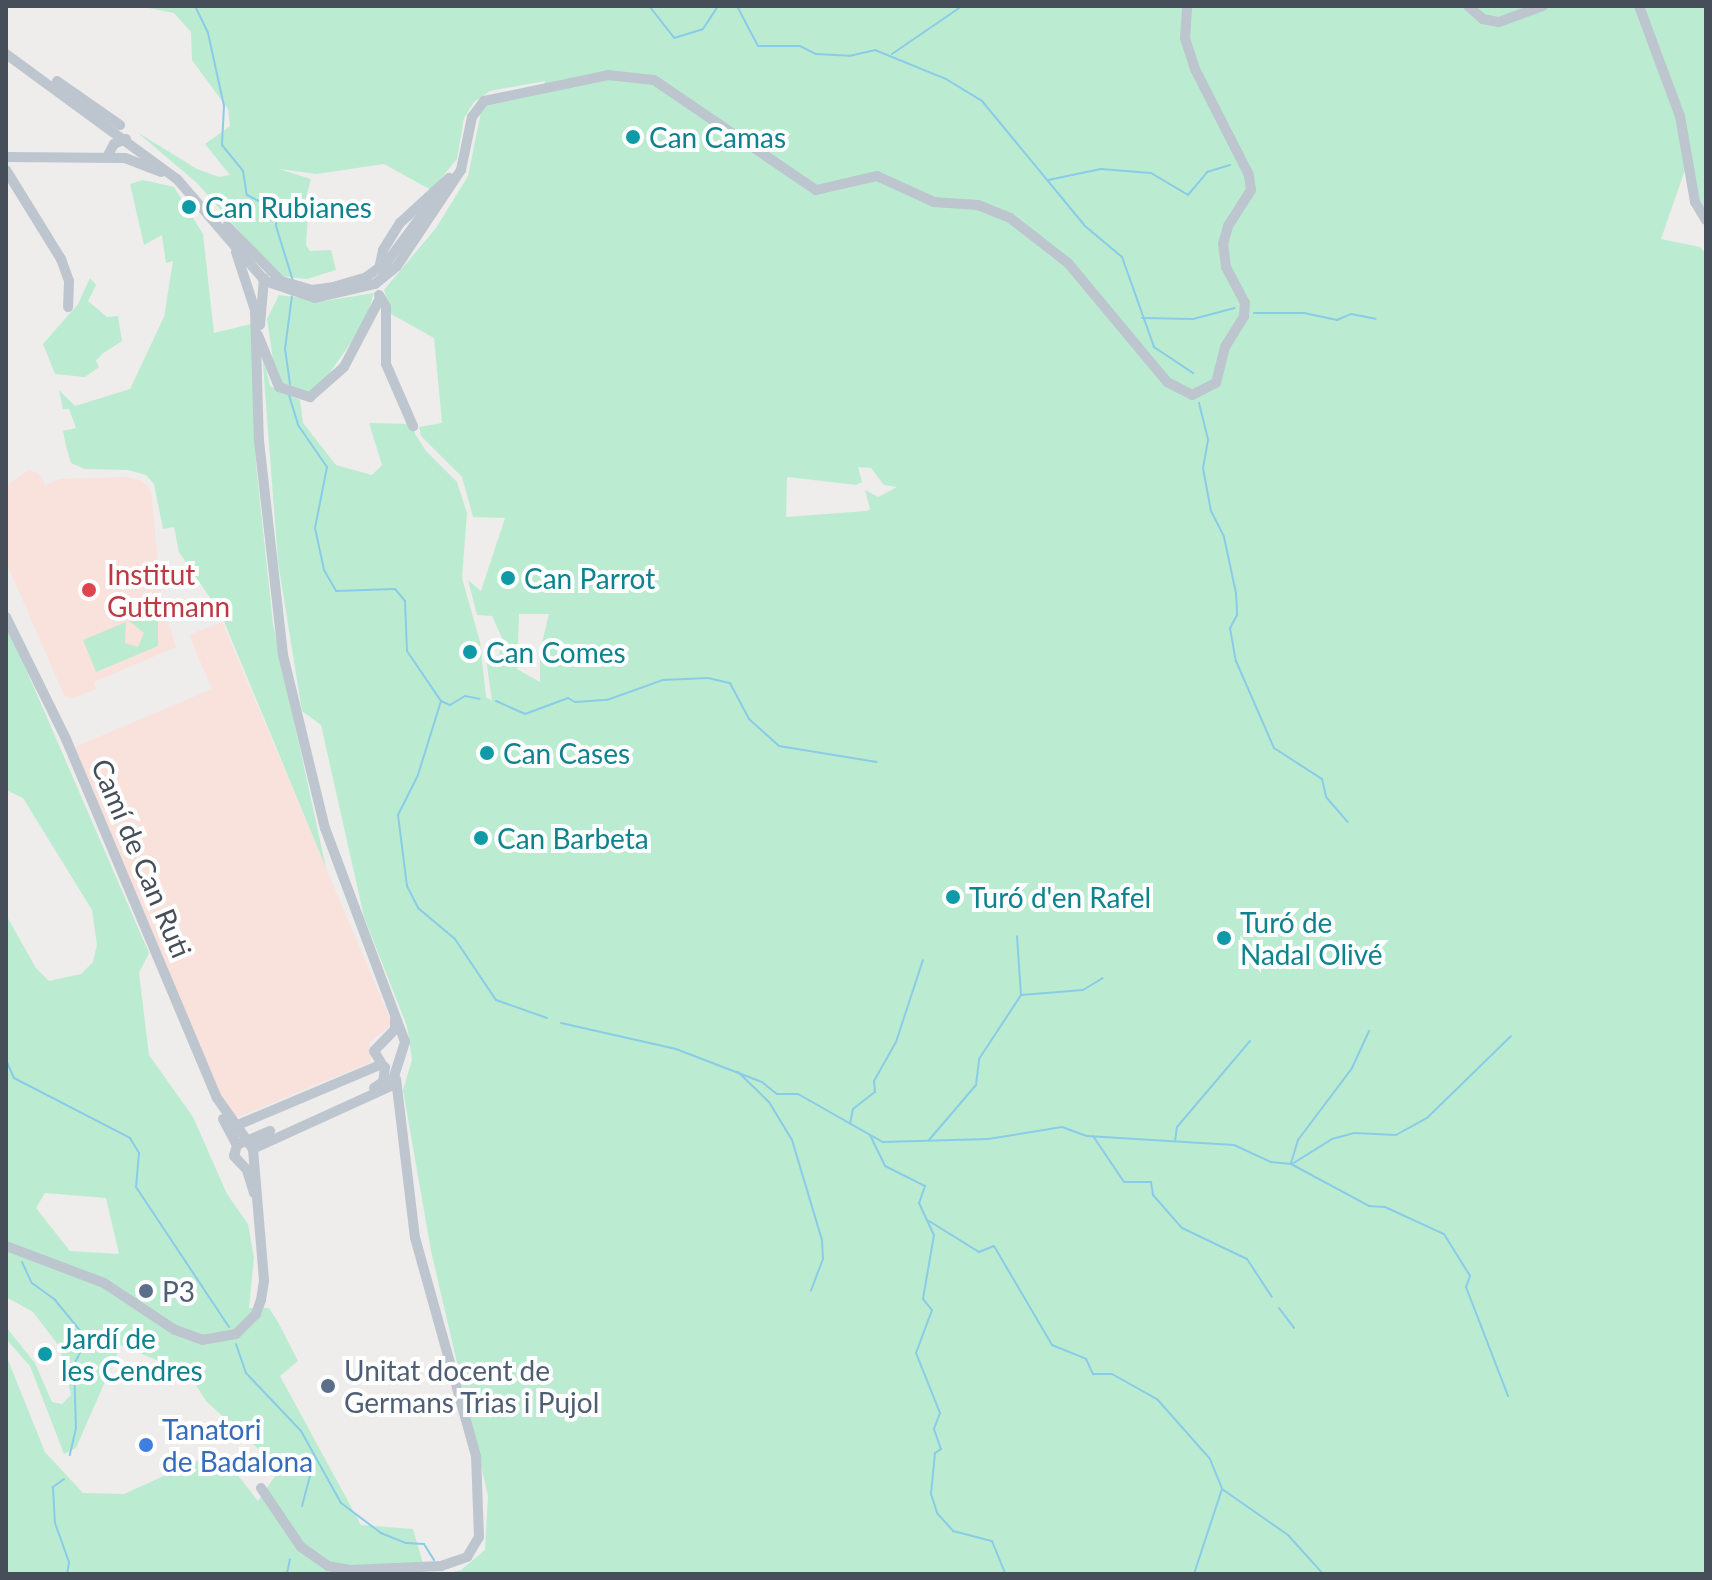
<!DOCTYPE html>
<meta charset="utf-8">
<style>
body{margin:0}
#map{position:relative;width:1712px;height:1580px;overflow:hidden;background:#efecec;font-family:Lato,sans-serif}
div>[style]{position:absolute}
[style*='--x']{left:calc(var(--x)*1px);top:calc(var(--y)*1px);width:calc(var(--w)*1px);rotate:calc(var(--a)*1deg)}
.medical>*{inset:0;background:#f9e1dc}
.green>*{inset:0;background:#bbecd2}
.stream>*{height:2px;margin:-1px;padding:0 1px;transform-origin:1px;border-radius:1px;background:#8acce7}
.minor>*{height:10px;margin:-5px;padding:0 5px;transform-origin:5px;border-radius:5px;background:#bdc5ce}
.dots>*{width:22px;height:22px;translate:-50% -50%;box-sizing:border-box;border:4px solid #fff;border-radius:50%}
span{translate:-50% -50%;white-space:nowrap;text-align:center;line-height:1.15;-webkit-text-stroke:8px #fff;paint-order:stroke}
.culture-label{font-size:28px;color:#0d838f}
.left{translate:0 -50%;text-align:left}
.health-label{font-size:28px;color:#be3a42}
.street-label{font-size:28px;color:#454e59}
.service-label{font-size:28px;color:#4e5e75}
.shop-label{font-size:28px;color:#366cbe}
.frame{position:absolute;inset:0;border:8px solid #454e59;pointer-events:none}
</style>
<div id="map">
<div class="medical">
<i style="clip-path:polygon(29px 470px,38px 473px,45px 485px,60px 479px,127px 477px,142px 481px,151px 491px,162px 603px,176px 647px,94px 682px,96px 689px,74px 698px,65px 697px,6px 562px,6px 486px)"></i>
<i style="clip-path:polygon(222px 622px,392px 1024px,369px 1043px,371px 1062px,231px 1120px,90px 797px,75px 747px,212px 689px,189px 635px)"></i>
</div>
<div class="green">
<i style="clip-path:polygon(evenodd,139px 6px,1706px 6px,1706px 212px,1685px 170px,1661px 239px,1700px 247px,1706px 254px,1706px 1574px,445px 1574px,461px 1570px,485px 1550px,488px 1496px,431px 1251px,403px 1090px,412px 1060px,407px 1026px,364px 917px,321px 725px,302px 711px,278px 562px,262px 352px,270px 386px,300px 400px,303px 423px,336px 465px,372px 475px,382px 465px,369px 423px,409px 424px,426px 451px,457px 482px,467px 513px,462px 578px,480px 642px,486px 697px,492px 701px,485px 651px,498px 663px,502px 638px,492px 616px,477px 615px,468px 580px,481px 591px,505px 518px,473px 517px,462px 477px,421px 436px,419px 427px,442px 423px,434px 338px,391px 314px,384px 290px,436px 228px,468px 176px,482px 107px,543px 92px,545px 81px,490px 91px,474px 102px,464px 118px,457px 159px,431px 190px,384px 164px,317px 174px,279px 169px,311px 179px,304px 205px,308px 215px,306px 245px,310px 251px,331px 250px,336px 270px,307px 279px,279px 276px,197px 183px,137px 132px,197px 169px,219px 177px,230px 175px,205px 144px,230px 126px,228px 109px,192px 60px,191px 32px,174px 13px,139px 6px,858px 467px,871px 468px,884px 485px,897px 487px,878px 497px,865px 490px,870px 509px,866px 511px,786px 517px,787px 477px,856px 485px,862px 482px,858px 467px,139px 6px,519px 614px,549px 614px,540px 651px,540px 682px,517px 669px,519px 614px)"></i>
<i style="clip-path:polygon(143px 180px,174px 187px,203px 234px,214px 333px,251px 324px,256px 464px,273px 624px,326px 868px,221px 614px,179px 552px,174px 527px,163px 529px,154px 484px,146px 475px,128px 470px,85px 469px,71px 463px,66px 446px,63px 431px,76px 428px,69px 409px,63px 409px,59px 390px,75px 406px,130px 389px,164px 317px,173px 261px,166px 263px,162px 235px,144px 245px,130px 184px)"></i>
<i style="clip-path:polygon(90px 278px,96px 285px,88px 301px,107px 317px,118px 316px,122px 341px,102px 354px,96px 361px,99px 367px,85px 377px,55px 374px,43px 344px,78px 304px)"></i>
<i style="clip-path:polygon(374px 293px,364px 324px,317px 391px,297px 393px,276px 380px,267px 319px,279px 295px,324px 301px)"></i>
<i style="clip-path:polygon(141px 616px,158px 616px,158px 646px,96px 672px,83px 640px,126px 622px,125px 643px,138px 647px,144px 633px,129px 621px)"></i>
<i style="clip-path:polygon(evenodd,6px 623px,149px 953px,139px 973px,149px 1055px,193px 1117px,227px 1194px,248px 1224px,254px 1258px,249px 1308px,269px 1308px,278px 1322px,298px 1361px,280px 1376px,361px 1525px,413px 1529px,426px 1574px,6px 1574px,6px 1355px,45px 1452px,83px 1493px,124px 1494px,208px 1456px,226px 1460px,258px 1501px,280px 1469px,206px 1401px,189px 1374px,121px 1345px,76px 1448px,64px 1454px,30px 1366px,6px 1339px,6px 1327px,35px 1363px,52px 1402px,62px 1404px,71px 1395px,59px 1346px,33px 1312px,6px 1297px,6px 915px,36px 968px,49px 981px,81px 974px,93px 962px,97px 945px,92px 910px,23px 798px,6px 790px,6px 623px,45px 1193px,106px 1198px,119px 1254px,70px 1251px,36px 1208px,45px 1193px)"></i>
</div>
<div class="stream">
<i style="--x:195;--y:6;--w:30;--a:64"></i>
<i style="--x:208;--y:33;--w:75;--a:77.6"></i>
<i style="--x:224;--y:106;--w:39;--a:93"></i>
<i style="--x:222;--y:145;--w:33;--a:51"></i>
<i style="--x:243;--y:171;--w:24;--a:81"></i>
<i style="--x:247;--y:195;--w:35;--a:27"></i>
<i style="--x:278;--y:211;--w:15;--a:98"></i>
<i style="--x:276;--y:226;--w:58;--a:72.8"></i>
<i style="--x:642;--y:6;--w:8;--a:7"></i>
<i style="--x:650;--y:7;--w:39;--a:52"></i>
<i style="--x:674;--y:38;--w:30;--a:-17"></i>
<i style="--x:703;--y:29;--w:27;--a:-57"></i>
<i style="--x:737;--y:6;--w:45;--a:62.3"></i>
<i style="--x:758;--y:46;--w:42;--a:0"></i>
<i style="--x:800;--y:46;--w:18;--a:27"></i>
<i style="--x:816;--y:54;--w:33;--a:3"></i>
<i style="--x:849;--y:56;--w:27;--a:-13"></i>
<i style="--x:875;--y:50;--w:77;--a:22.2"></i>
<i style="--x:946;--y:79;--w:42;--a:31.4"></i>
<i style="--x:982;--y:101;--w:162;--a:50.5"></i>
<i style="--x:1085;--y:226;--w:48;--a:40"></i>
<i style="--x:1122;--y:257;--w:96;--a:70.4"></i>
<i style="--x:1154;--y:347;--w:47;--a:33.7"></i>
<i style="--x:892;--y:54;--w:85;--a:-34.4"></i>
<i style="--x:1048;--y:180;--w:54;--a:-11.7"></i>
<i style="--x:1101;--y:169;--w:50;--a:4.6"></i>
<i style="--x:1151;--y:173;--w:43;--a:30.7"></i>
<i style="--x:1188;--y:195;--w:30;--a:-50"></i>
<i style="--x:1207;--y:172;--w:24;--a:-17"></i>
<i style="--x:1254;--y:313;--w:50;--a:0"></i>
<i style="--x:1304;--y:313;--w:34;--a:12"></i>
<i style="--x:1337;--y:320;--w:15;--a:-23"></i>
<i style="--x:1351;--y:314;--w:25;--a:11"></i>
<i style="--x:1142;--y:318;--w:51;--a:1.1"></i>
<i style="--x:1193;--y:319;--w:43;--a:-14.7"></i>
<i style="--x:290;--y:384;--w:35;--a:-98"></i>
<i style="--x:285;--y:349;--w:53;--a:-82.5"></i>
<i style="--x:289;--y:395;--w:31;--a:73"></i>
<i style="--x:298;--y:425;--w:51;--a:55.4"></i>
<i style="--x:327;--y:467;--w:62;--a:101.1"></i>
<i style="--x:315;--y:528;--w:43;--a:77.9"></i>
<i style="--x:324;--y:570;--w:24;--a:60"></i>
<i style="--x:336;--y:591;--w:59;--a:-1.9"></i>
<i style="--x:395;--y:589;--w:16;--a:50"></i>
<i style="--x:405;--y:601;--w:50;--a:87.7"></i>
<i style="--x:407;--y:651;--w:60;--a:55.8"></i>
<i style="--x:441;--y:701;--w:77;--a:107.3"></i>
<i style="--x:418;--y:775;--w:45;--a:116.6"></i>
<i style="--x:398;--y:815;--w:72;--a:82.8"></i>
<i style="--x:407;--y:886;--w:25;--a:63"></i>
<i style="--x:418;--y:908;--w:48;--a:40"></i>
<i style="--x:455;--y:939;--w:73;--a:56.1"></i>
<i style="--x:496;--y:1000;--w:54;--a:19.4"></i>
<i style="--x:1199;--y:403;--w:38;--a:76"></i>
<i style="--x:1208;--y:440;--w:28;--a:100"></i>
<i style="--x:1203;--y:468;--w:44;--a:79.5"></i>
<i style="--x:1211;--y:511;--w:29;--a:63"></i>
<i style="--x:1224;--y:537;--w:57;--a:77.9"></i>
<i style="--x:1236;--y:593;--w:22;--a:87"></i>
<i style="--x:1237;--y:615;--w:15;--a:118"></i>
<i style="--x:1230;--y:628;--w:34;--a:80"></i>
<i style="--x:1236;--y:661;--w:95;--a:66.4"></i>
<i style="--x:1274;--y:748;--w:57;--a:32.9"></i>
<i style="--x:1322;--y:779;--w:18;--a:77"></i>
<i style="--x:1326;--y:797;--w:33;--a:49"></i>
<i style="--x:441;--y:701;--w:10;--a:24"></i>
<i style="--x:450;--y:705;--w:17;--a:-31"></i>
<i style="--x:465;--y:696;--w:15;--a:11"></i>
<i style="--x:496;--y:701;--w:32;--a:24"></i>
<i style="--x:525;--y:714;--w:46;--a:-20.4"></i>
<i style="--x:568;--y:698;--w:8;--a:30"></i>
<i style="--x:575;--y:702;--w:32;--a:-4"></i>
<i style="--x:607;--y:700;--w:59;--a:-19.7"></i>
<i style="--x:663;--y:680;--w:45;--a:-2.5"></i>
<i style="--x:708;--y:678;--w:23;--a:13"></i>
<i style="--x:730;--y:683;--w:41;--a:62.2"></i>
<i style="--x:749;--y:719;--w:40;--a:42"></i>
<i style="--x:779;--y:746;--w:99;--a:9.3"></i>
<i style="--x:1021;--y:995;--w:62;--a:-4.6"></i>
<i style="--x:1083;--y:990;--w:23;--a:-31"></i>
<i style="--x:561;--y:1023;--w:118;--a:12.7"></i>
<i style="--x:676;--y:1049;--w:92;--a:21"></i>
<i style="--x:762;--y:1082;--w:19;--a:39"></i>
<i style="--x:777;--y:1094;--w:21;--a:0"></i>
<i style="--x:798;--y:1094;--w:98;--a:29.5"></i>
<i style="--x:883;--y:1142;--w:105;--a:-1.6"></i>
<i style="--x:988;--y:1139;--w:75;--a:-9.2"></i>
<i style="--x:1062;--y:1127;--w:27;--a:20"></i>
<i style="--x:1087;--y:1136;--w:147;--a:3.5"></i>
<i style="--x:1234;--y:1145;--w:41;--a:24.7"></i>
<i style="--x:1271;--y:1162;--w:20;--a:6"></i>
<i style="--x:1291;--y:1164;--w:89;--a:28.3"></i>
<i style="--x:1369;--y:1206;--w:16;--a:4"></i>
<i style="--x:1385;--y:1207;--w:65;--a:24.6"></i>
<i style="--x:1444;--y:1234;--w:49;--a:58.2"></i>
<i style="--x:1470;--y:1276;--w:12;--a:110"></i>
<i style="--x:1466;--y:1287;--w:117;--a:68.9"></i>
<i style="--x:6;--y:1060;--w:20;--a:66"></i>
<i style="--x:14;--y:1078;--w:131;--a:27.3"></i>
<i style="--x:130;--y:1138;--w:17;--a:59"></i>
<i style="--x:139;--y:1153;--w:34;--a:95"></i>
<i style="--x:136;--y:1187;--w:168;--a:56.4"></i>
<i style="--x:738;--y:1072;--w:43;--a:44.1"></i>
<i style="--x:769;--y:1102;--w:44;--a:58.8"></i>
<i style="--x:792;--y:1140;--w:104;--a:73.3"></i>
<i style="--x:822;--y:1240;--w:19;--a:87"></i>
<i style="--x:823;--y:1259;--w:34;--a:111"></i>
<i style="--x:850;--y:1124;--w:15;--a:-79"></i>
<i style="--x:853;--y:1109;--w:28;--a:-38"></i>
<i style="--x:875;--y:1092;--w:11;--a:-95"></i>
<i style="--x:874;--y:1081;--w:45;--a:-60.6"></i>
<i style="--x:896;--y:1042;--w:86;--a:-71.8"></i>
<i style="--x:870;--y:1135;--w:34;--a:64"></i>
<i style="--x:885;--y:1166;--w:45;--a:26.6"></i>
<i style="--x:925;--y:1186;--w:18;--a:109"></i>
<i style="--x:919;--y:1203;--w:35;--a:65"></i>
<i style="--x:934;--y:1235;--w:65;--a:99.8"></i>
<i style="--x:923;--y:1299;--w:14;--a:51"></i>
<i style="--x:932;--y:1310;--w:46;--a:110.4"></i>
<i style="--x:916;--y:1353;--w:65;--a:68.2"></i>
<i style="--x:940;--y:1413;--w:17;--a:111"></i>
<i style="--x:934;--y:1429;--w:21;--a:71"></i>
<i style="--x:941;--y:1449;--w:7;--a:146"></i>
<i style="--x:935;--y:1453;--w:41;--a:95.6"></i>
<i style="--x:931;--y:1494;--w:20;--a:72"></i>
<i style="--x:937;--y:1513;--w:24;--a:48"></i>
<i style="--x:953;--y:1531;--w:40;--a:14.4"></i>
<i style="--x:992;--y:1541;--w:35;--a:68"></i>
<i style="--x:1093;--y:1136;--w:55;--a:56"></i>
<i style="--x:1124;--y:1182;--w:27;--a:0"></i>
<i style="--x:1151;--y:1182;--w:13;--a:81"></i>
<i style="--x:1153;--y:1195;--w:44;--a:48.7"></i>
<i style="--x:1182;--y:1228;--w:72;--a:25.5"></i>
<i style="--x:1247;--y:1259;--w:45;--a:56.7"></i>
<i style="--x:929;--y:1140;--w:72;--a:-49.5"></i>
<i style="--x:976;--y:1085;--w:26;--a:-83"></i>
<i style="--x:979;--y:1059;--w:77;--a:-56.7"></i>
<i style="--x:1021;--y:995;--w:59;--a:-93.9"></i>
<i style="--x:1175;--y:1141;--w:14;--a:-82"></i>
<i style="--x:1177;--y:1127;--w:113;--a:-49.7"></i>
<i style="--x:1291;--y:1163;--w:24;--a:-73"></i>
<i style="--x:1298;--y:1140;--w:90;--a:-53.1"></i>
<i style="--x:1352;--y:1068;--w:41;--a:-65.3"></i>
<i style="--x:1292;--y:1164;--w:47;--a:-32"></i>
<i style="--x:1332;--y:1139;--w:23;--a:-15"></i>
<i style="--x:1354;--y:1133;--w:42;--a:2.7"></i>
<i style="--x:1396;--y:1135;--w:35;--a:-29"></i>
<i style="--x:1427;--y:1118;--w:117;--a:-44.3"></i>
<i style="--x:929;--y:1221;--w:59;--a:31.8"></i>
<i style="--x:979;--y:1252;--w:16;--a:-22"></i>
<i style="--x:994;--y:1246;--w:115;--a:59.6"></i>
<i style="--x:1052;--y:1345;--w:37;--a:22"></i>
<i style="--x:1086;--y:1359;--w:17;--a:65"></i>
<i style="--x:1093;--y:1374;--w:19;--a:0"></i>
<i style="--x:1112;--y:1374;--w:51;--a:29.1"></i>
<i style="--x:1157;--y:1399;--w:80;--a:48.5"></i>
<i style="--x:1210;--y:1459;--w:32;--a:68"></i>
<i style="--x:1222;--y:1489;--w:80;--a:34.9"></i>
<i style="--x:1288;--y:1535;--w:52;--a:48.1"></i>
<i style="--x:22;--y:1262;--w:23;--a:65"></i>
<i style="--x:32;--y:1283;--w:29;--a:36"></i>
<i style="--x:55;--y:1300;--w:50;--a:50.6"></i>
<i style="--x:87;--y:1339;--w:29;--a:117"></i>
<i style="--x:74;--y:1365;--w:63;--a:88.2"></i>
<i style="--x:76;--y:1428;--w:28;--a:103"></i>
<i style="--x:1279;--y:1308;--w:25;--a:53"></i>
<i style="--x:236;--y:1344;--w:31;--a:71"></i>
<i style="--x:246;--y:1373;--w:80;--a:46.5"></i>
<i style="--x:301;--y:1431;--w:82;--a:60.9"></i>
<i style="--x:341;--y:1503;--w:50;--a:36.9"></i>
<i style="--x:381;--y:1533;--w:27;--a:22"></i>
<i style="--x:406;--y:1543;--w:18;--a:3"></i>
<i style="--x:424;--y:1544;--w:19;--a:58"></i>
<i style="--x:64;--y:1479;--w:14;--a:144"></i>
<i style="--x:53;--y:1487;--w:36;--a:87"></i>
<i style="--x:55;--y:1523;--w:41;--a:70.3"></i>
<i style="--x:69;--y:1562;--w:12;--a:99"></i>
<i style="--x:302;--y:1506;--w:47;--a:-75.1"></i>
<i style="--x:287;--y:1574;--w:15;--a:-79"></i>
<i style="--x:1194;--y:1574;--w:89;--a:-71.8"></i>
</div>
<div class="minor">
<i style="--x:1468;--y:6;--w:20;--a:41"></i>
<i style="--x:1483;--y:19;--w:16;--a:11"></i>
<i style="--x:1499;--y:22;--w:47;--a:-20"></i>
<i style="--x:1639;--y:6;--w:117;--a:69.6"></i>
<i style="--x:1680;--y:116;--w:87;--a:80.1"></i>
<i style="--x:1695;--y:202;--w:21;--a:59"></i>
<i style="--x:6;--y:54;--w:212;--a:36.2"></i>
<i style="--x:177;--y:179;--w:135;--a:49.2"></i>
<i style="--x:265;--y:281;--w:53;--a:18.8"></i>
<i style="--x:315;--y:298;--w:62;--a:-13.1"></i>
<i style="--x:375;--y:284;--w:28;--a:-39"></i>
<i style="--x:397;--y:266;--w:115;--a:-56.3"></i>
<i style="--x:461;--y:170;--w:54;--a:-78.3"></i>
<i style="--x:472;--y:117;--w:20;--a:-53"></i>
<i style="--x:484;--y:101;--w:127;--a:-11.8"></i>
<i style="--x:608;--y:75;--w:46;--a:6.2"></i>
<i style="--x:654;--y:80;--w:196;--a:34.2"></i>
<i style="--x:816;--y:190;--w:63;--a:-12.9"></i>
<i style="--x:877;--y:176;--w:63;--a:24.5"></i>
<i style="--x:934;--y:202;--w:44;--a:3.9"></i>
<i style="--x:978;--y:205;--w:35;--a:22"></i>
<i style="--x:1010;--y:218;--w:73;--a:37.8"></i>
<i style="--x:1068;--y:263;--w:155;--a:50.2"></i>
<i style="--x:1167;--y:382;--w:28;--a:27"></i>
<i style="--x:1192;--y:395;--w:27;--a:-27"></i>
<i style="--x:1216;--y:383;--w:37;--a:-76"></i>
<i style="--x:1225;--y:347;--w:36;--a:-58"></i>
<i style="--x:1244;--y:316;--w:13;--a:-86"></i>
<i style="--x:1245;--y:303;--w:41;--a:-117.8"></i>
<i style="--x:1226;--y:267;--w:23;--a:-97"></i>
<i style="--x:1223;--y:244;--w:19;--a:-74"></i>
<i style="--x:1228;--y:226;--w:43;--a:-57.4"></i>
<i style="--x:1251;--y:190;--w:15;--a:-98"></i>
<i style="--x:1249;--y:175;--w:119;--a:-117"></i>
<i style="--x:1195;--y:69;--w:33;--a:-108"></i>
<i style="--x:1185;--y:38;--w:32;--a:-86"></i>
<i style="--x:57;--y:81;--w:77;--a:34.9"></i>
<i style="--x:6;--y:157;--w:119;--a:0.5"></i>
<i style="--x:125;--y:158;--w:39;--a:21"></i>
<i style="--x:107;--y:157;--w:15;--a:-62"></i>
<i style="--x:114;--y:144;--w:13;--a:-23"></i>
<i style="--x:6;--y:170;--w:105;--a:58.3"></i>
<i style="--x:61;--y:259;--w:23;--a:70"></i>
<i style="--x:69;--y:281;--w:26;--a:92"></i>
<i style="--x:227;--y:226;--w:77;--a:45.5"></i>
<i style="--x:281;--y:281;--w:32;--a:16"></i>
<i style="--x:312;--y:290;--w:21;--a:-8"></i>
<i style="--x:333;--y:287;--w:33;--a:-16"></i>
<i style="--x:365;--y:278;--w:27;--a:-36"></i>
<i style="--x:387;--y:262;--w:92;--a:-53.4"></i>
<i style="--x:236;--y:252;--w:61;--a:71.9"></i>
<i style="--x:255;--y:310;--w:131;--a:88.3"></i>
<i style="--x:259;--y:441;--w:215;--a:83.6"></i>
<i style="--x:283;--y:655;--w:178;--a:76.4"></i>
<i style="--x:325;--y:828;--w:228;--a:69.5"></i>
<i style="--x:405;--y:1042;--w:46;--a:107.7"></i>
<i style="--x:391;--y:1086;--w:152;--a:155.5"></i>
<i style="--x:379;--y:269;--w:19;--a:-78"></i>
<i style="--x:383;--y:250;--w:32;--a:-58"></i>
<i style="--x:400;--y:223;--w:67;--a:-42.6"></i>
<i style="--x:379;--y:295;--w:14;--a:60"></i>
<i style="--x:386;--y:307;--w:57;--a:90"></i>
<i style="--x:386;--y:364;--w:68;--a:66.5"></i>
<i style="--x:260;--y:325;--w:47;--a:-85.1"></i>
<i style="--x:258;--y:335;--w:56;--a:68"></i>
<i style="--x:279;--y:387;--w:33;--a:18"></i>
<i style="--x:310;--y:397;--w:45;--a:-41.4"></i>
<i style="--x:344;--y:367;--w:78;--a:-62.4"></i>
<i style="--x:6;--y:617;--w:136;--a:63.8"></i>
<i style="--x:66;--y:739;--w:389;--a:67.2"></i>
<i style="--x:217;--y:1098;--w:62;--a:54.8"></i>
<i style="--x:253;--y:1149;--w:132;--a:85.2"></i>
<i style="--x:264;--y:1281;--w:19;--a:99"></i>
<i style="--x:261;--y:1300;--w:15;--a:110"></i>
<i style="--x:256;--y:1314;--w:28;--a:135"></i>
<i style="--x:236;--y:1334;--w:34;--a:170"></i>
<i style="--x:203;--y:1340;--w:30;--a:-160"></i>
<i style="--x:175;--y:1330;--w:85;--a:-146.5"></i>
<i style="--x:104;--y:1283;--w:105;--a:-159.3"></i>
<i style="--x:383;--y:1066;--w:17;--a:-121"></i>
<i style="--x:374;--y:1051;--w:30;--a:-46"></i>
<i style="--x:395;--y:1029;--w:10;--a:-90"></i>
<i style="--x:374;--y:1088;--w:11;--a:-34"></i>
<i style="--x:383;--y:1082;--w:15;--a:-82"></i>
<i style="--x:223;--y:1119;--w:30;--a:62"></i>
<i style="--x:233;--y:1127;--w:160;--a:-22.9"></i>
<i style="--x:237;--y:1145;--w:36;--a:-23"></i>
<i style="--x:237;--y:1145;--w:11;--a:105"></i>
<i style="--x:234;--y:1156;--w:19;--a:47"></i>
<i style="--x:247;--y:1170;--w:24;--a:73"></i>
<i style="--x:261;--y:1488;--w:71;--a:55.9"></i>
<i style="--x:301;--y:1547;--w:33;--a:35"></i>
<i style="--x:328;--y:1566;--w:22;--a:10"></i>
<i style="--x:350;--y:1570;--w:91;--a:-2.5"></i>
<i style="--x:441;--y:1566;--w:28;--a:-19"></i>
<i style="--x:467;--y:1557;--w:23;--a:-59"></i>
<i style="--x:479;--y:1537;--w:81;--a:-92.1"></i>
<i style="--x:476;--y:1456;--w:226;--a:-105.6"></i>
<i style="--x:415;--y:1238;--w:160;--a:-96.8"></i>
</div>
<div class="dots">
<i style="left:633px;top:137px;background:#0f9aa8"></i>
<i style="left:189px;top:207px;background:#0f9aa8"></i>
<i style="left:508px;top:578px;background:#0f9aa8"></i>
<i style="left:89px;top:590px;background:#e0444e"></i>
<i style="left:470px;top:652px;background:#0f9aa8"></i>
<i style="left:487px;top:753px;background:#0f9aa8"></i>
<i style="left:481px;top:838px;background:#0f9aa8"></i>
<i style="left:953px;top:897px;background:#0f9aa8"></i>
<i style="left:1224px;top:938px;background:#0f9aa8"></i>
<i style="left:146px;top:1291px;background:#5c6f8a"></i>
<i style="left:45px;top:1354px;background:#0f9aa8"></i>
<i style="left:328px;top:1386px;background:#5c6f8a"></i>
<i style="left:146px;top:1445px;background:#3f7fe0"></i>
</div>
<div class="culture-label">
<span class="left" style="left:649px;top:137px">Can Camas</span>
<span class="left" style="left:205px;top:207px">Can Rubianes</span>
<span class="left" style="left:524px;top:578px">Can Parrot</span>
<span class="left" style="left:486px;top:652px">Can Comes</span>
<span class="left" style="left:503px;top:753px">Can Cases</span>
<span class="left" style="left:497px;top:838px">Can Barbeta</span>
<span class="left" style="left:969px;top:897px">Turó d'en Rafel</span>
<span class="left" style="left:1240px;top:938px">Turó de<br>Nadal Olivé</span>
<span class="left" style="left:61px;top:1354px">Jardí de<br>les Cendres</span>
</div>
<div class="health-label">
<span class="left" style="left:107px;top:590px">Institut<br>Guttmann</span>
</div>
<div class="street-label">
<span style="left:142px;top:858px;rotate:67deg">Camí de Can Ruti</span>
</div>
<div class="service-label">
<span class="left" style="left:162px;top:1291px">P3</span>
<span class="left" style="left:344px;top:1386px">Unitat docent de<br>Germans Trias i Pujol</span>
</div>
<div class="shop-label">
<span class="left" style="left:162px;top:1445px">Tanatori<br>de Badalona</span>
</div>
<div class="frame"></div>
</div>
